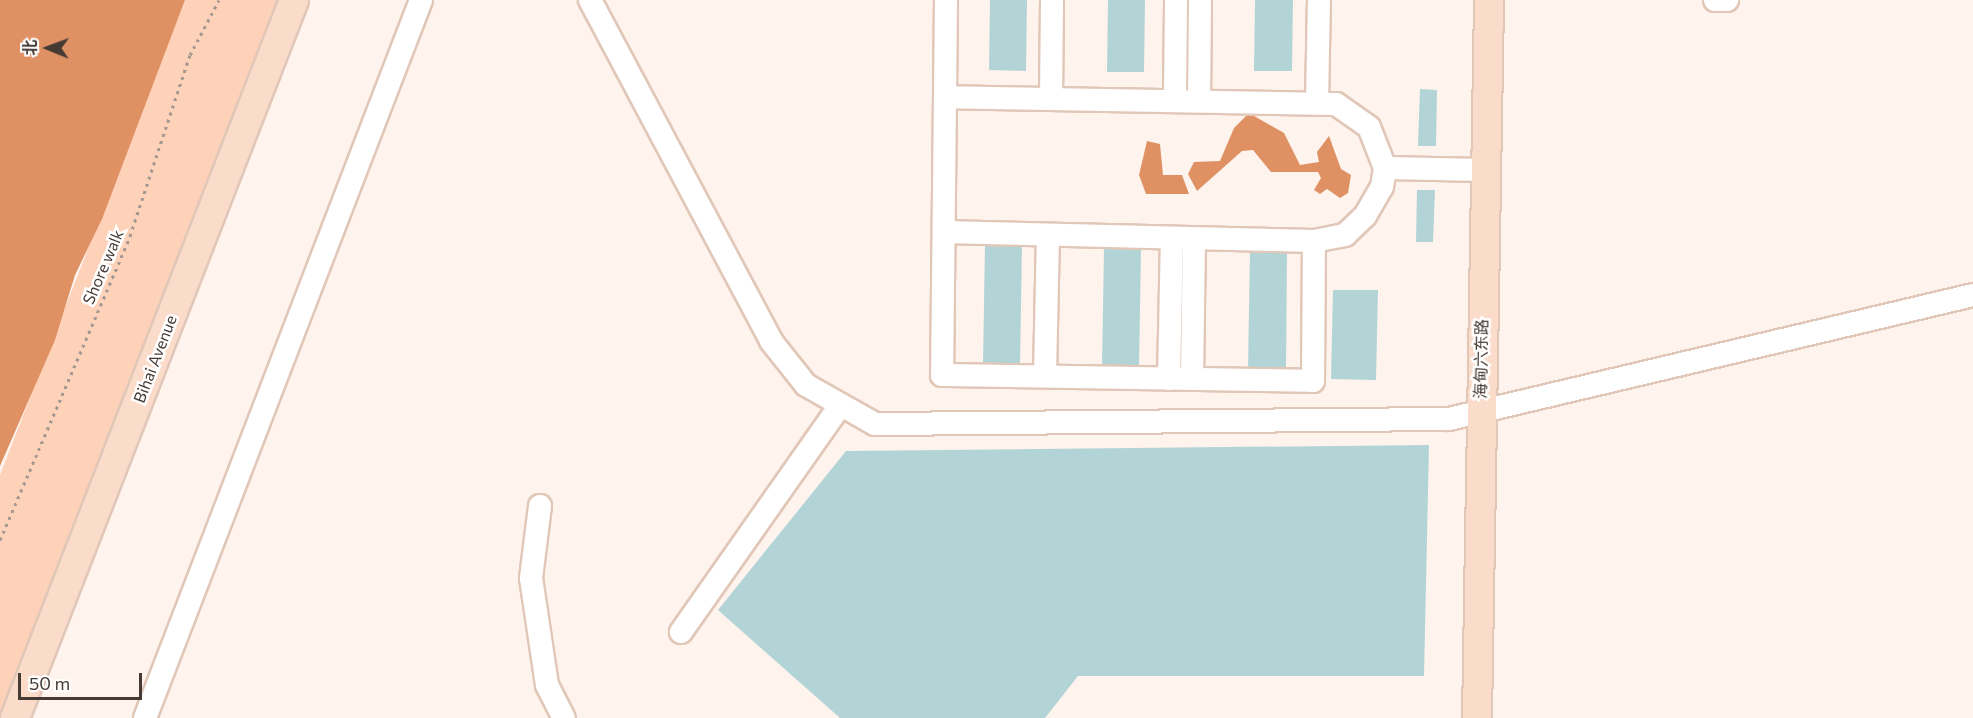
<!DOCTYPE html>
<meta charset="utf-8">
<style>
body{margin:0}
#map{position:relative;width:1973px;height:718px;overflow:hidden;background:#fef3ed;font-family:Commissioner,"Noto Sans SC",sans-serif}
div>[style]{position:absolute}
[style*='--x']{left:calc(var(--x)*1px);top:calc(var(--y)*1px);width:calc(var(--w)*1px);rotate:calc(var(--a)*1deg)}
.green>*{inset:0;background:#fed1b9}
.water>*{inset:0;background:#df9164}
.building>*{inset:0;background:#b2d4d6}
.path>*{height:3px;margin-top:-1.5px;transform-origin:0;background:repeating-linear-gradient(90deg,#a39892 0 3px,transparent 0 7.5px)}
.roads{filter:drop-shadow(2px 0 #e1c7b8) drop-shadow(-2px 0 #e1c7b8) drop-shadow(0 2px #e1c7b8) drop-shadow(0 -2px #e1c7b8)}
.minor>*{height:22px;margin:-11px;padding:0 11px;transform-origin:11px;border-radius:11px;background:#fff}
.major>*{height:28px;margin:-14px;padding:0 14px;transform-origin:14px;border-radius:14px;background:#fbdcca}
span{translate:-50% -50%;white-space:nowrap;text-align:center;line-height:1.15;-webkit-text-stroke:5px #fff;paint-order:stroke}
.street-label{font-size:16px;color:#453a34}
.north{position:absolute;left:18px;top:18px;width:60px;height:60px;-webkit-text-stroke:4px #fff;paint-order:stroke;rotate:271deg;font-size:16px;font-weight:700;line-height:24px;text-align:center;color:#453a34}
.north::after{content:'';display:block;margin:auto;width:21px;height:27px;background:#453a34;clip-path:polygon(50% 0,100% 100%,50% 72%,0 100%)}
.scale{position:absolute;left:18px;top:673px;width:124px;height:27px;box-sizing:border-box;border:3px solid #453a34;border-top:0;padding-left:8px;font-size:18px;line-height:21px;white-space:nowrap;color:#453a34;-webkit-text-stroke:4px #fff;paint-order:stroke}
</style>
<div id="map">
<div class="green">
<i style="clip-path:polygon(185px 0,285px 0,0 717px,0 475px)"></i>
</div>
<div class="water">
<i style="clip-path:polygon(0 0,185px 0,102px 219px,75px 275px,55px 340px,0 466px)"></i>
<i style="clip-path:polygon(1249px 113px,1284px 133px,1300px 165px,1319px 162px,1317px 152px,1329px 136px,1341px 169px,1351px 175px,1348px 193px,1340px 198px,1327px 189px,1320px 194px,1314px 190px,1321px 178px,1318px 172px,1271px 172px,1253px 150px,1242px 151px,1197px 191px,1188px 174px,1194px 162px,1220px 161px,1234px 128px)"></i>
<i style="clip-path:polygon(1147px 141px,1160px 144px,1163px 175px,1182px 175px,1189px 194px,1146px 194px,1139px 175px)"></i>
</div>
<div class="building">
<i style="clip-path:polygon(990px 0,1027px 0,1026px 71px,989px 70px)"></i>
<i style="clip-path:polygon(1108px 0,1145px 0,1144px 72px,1107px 72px)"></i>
<i style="clip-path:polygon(1255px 0,1293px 0,1292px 71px,1254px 71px)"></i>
<i style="clip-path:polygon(1420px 89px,1437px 90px,1436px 146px,1418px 146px)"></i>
<i style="clip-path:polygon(1417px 190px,1435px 190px,1433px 242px,1416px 242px)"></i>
<i style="clip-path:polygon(985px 245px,1022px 245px,1020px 365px,983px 364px)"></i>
<i style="clip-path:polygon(1104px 248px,1141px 248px,1139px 367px,1102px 367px)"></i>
<i style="clip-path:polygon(1250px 251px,1287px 251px,1286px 371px,1248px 370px)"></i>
<i style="clip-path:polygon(1333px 290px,1378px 290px,1376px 380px,1331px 379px)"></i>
<i style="clip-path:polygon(1429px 445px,1424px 676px,1078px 676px,1045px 718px,840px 718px,718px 610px,846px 451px)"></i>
</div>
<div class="path">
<i style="--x:0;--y:540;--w:331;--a:-66.8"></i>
<i style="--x:130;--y:236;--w:191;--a:-71.7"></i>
<i style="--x:190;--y:55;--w:62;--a:-62.2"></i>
</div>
<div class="roads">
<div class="minor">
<i style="--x:590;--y:0;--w:386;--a:62"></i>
<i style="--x:771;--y:341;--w:56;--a:51.5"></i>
<i style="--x:806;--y:385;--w:79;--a:29.5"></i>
<i style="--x:875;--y:424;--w:574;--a:-0.5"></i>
<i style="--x:1449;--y:419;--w:538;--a:-13.31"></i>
<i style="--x:946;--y:0;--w:375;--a:90.6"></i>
<i style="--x:942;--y:375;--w:371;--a:0.9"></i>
<i style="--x:1313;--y:381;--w:140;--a:-89.6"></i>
<i style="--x:1715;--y:0;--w:12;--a:0"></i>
<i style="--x:1051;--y:98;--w:98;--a:-89.4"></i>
<i style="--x:1175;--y:99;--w:99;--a:-89.4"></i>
<i style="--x:1199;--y:99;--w:99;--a:-89.4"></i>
<i style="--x:1317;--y:103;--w:103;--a:-88.9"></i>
<i style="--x:1385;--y:168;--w:100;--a:1.1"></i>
<i style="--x:944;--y:232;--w:370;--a:1.4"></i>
<i style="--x:1314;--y:241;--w:32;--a:-11"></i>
<i style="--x:1345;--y:235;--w:28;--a:-44"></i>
<i style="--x:1365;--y:216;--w:34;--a:-60"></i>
<i style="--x:1382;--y:187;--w:19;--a:-81"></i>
<i style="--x:1385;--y:168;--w:44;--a:-111.3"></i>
<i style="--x:1369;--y:127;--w:40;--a:-145.1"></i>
<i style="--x:1336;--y:104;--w:390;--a:-179"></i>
<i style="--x:1045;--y:376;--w:141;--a:-88.8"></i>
<i style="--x:1169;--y:379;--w:141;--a:-88.8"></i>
<i style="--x:1192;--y:379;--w:140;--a:-89.2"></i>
<i style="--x:540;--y:506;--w:73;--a:97.1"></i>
<i style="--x:531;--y:578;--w:108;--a:81.5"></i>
<i style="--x:547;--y:685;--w:37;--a:63"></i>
<i style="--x:681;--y:632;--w:276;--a:-54.9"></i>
<i style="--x:145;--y:718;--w:769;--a:-68.97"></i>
</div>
<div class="major">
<i style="--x:15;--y:718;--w:770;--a:-68.76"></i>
<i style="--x:1477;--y:718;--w:718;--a:-89.04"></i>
</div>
</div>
<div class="street-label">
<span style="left:103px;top:267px;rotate:-67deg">Shore walk</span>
<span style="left:155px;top:359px;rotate:-69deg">Bihai Avenue</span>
<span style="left:1481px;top:359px;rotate:-89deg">海甸六东路</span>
</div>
<div class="north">北</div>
<div class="scale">50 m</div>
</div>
